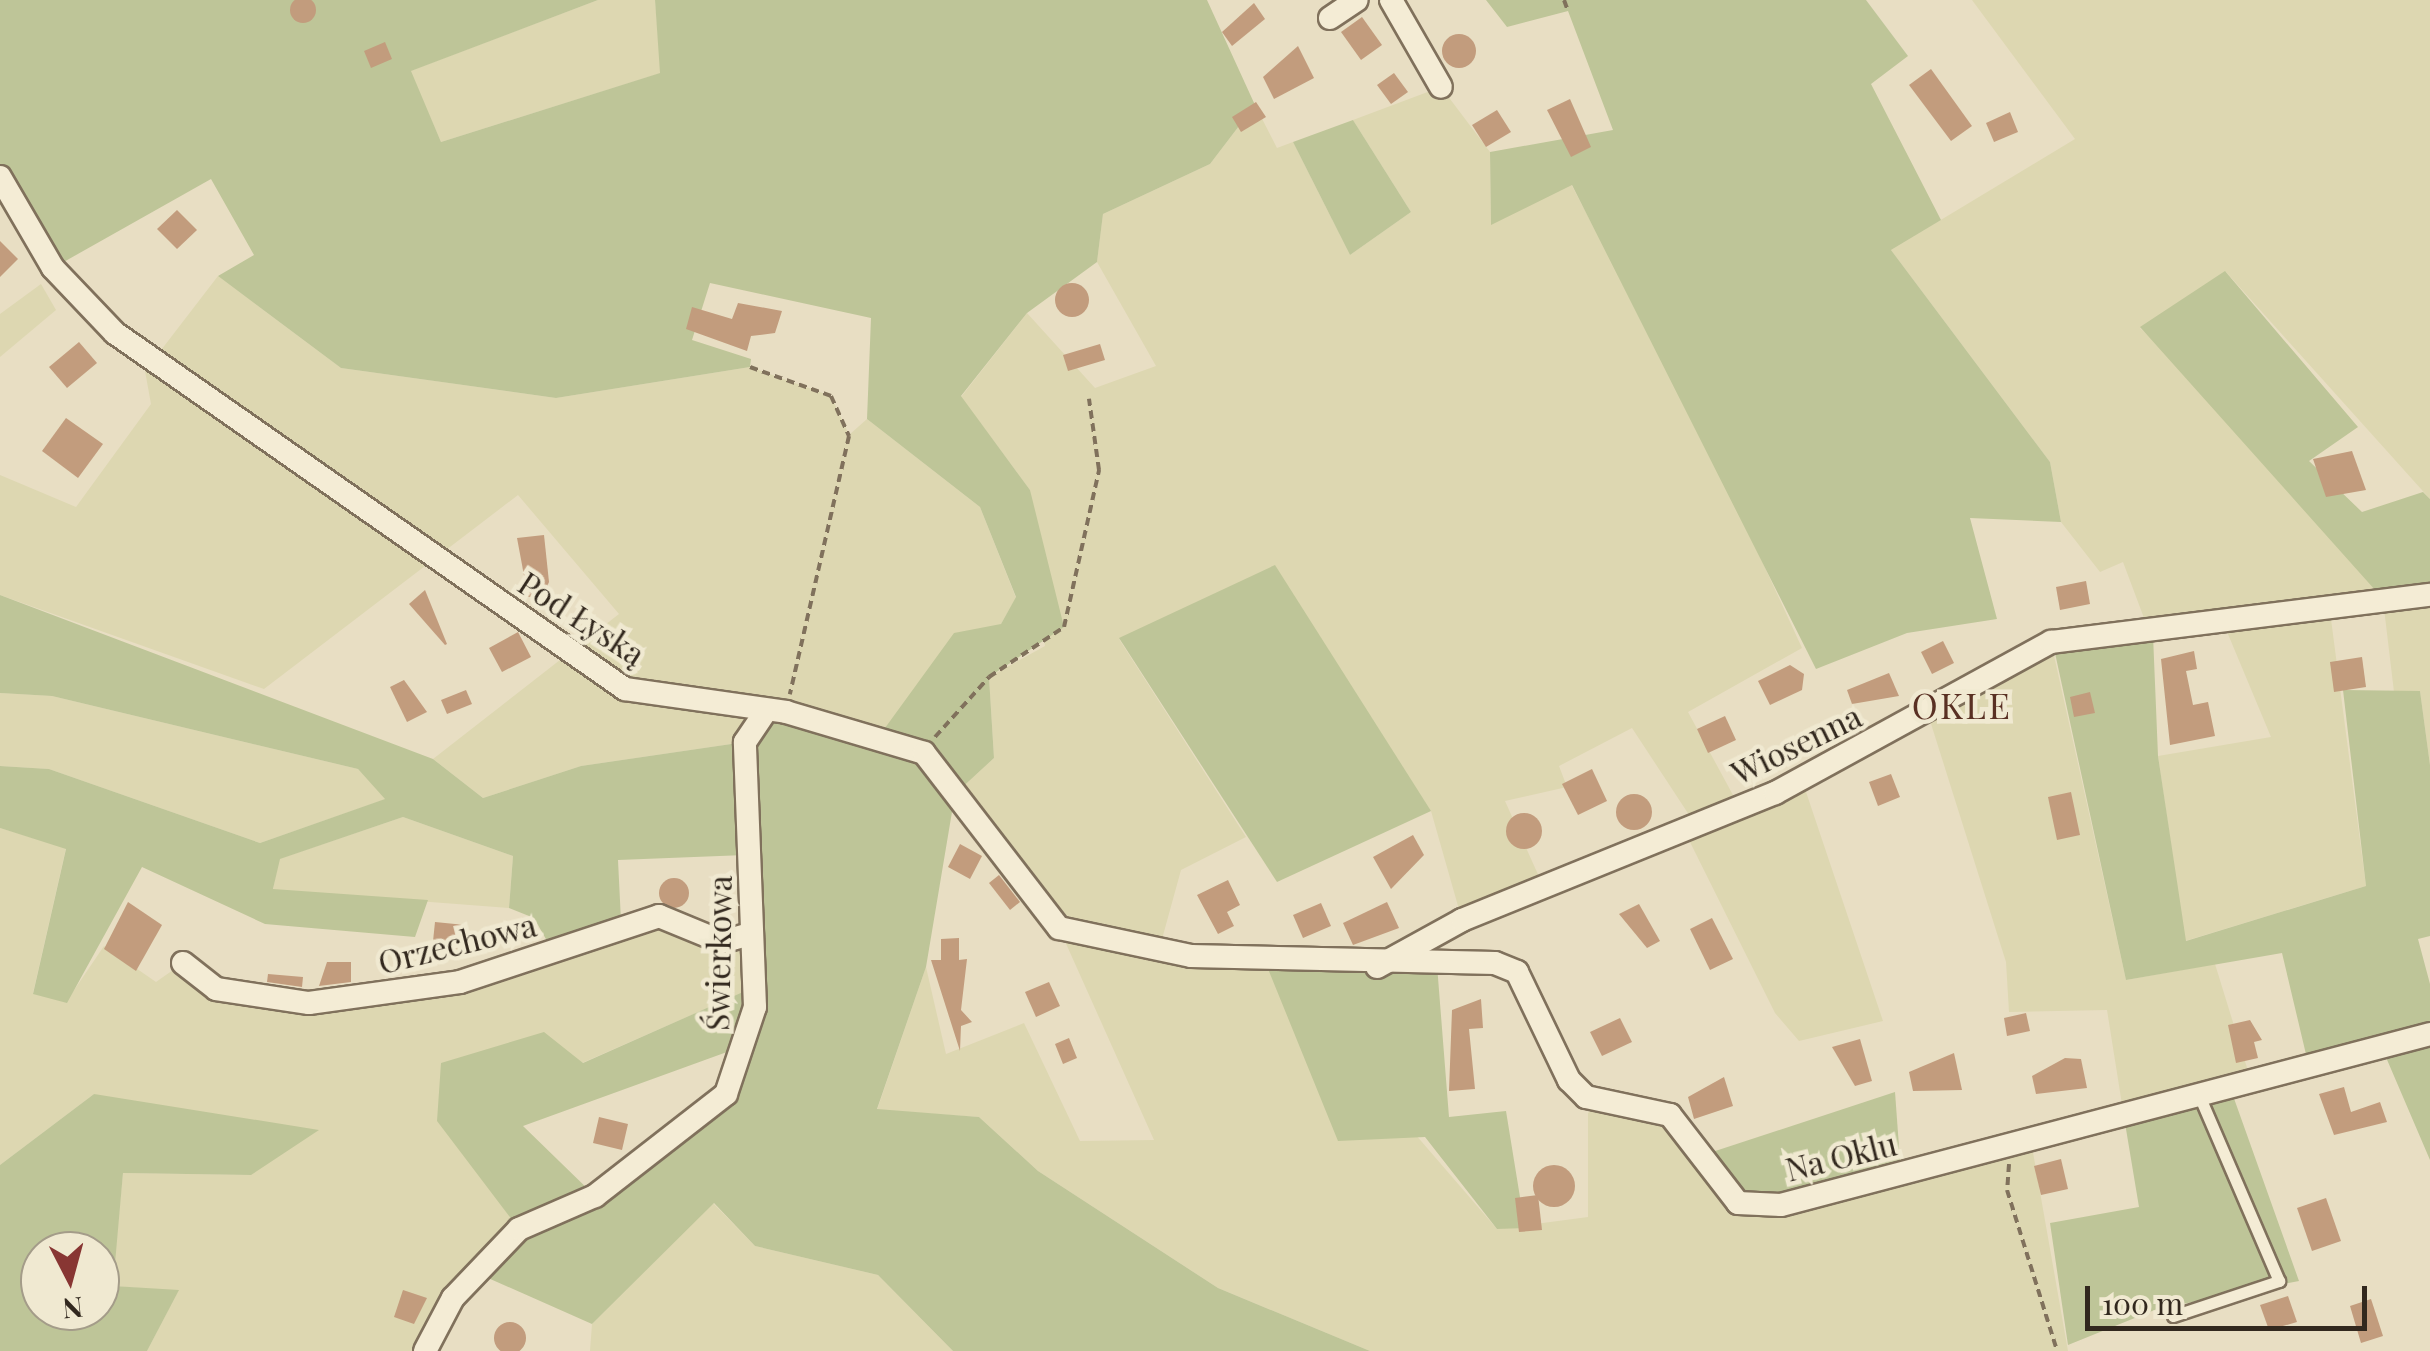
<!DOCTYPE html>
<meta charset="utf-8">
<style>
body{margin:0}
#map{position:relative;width:2430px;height:1351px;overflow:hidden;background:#e8dec3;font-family:"Playfair Display",serif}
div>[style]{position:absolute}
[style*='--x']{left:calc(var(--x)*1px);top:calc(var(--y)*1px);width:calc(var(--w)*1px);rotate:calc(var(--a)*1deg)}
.farmland>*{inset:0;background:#ddd7b1}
.green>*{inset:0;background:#bec598}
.building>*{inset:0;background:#c29c7d}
.round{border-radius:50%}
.path>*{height:4px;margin-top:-2px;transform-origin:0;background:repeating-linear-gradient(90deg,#80715c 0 8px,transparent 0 13px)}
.roads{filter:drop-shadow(2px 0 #80715c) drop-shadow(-2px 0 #80715c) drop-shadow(0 2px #80715c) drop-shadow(0 -2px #80715c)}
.lane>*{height:11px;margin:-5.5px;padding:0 5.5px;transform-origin:5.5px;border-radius:5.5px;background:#f4ecd5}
.street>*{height:22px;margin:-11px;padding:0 11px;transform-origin:11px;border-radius:11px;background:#f4ecd5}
span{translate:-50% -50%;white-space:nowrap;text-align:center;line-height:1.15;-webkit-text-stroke:9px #f0e9d1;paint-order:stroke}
.street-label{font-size:32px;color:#32281e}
.neighbourhood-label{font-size:35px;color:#593023;letter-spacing:2.5px}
.north{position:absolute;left:20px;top:1231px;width:100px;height:100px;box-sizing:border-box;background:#f0e9d1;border:2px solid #a49c89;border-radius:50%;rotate:174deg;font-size:28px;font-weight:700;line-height:40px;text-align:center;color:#32281e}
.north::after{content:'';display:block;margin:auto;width:35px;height:45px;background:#883633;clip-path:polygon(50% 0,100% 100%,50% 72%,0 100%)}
.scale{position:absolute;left:2085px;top:1286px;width:282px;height:45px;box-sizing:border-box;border:5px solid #32281e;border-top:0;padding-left:12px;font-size:30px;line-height:35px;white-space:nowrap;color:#32281e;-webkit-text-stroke:8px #f0e9d1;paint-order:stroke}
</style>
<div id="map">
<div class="farmland">
<i style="clip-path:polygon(598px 0,655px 0,661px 73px,441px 142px,410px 71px)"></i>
<i style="clip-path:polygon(1972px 0,2430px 0,2430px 499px,2226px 272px,2140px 328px,2430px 595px,2430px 765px,2420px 691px,2394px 692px,2383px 600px,2329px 604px,2366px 886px,2185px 941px,2158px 756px,2271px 737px,2220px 615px,2144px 618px,2123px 562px,2100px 572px,2061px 522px,2050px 462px,1891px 250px,2075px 139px)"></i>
<i style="clip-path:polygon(1441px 87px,1490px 152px,1491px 224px,1571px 184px,1710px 448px,1802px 648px,1688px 712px,1740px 808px,1802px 780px,1883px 1021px,1799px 1041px,1775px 1013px,1687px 836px,1697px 827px,1632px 728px,1559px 766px,1567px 787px,1505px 801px,1545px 890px,1462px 920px,1431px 811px,1119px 639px,1246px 837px,1181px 870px,1159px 950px,1264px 959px,1497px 1229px,1588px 1217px,1588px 1113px,1604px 1101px,1654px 1104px,1738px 1203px,2031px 1141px,2068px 1351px,1370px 1351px,1218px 1288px,1038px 1171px,979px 1117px,877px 1110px,926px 967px,946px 1054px,1024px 1023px,1080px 1141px,1154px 1140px,1059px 928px,955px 794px,994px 758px,989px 677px,1045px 646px,1030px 490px,961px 397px,1027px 313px,1095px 388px,1156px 366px,1097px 262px,1103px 214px,1210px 164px,1255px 105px,1277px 148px,1293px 142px,1350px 255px,1411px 212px,1353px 120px)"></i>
<i style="clip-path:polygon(218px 276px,341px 368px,556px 398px,750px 367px,831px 396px,849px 435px,867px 419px,980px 507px,1016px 598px,1001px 624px,877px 739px,745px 742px,581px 766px,483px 798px,433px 759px,619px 614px,518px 495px,264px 689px,0 595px,0 475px,76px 507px,151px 404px,145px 371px)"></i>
<i style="clip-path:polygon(41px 284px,56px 310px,0 357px,0 314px)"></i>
<i style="clip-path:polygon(2051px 642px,2126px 980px,2215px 964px,2252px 1084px,2124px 1117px,2107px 1010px,2009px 1012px,2006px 962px,1927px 711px)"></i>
<i style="clip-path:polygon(0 693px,52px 696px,358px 769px,386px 799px,260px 843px,49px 769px,0 766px)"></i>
<i style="clip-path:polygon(403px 817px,513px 856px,509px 908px,273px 890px,279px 859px)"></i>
<i style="clip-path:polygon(0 828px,66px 848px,33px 993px,66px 1002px,104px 946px,156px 982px,183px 963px,216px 989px,398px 996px,621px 926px,746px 935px,753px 988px,582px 1063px,441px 1064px,519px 1229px,425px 1351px,147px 1351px,178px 1291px,112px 1286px,123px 1173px,251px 1175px,94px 1094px,0 1165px)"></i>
<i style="clip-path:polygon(713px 1203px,755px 1246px,878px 1275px,953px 1351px,590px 1351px,592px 1324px)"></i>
</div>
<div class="green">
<i style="clip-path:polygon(evenodd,0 0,598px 0,411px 71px,441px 142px,660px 73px,655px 0,1207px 0,1255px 105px,1210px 164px,1103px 214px,1097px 262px,1027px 313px,961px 396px,1030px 490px,1064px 627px,989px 677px,994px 758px,955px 794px,926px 967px,877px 1109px,979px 1117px,1038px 1171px,1218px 1288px,1370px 1351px,953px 1351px,878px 1275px,755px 1246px,714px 1203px,592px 1324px,479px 1274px,519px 1229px,437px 1121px,441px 1063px,544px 1032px,583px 1063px,752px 988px,745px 855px,618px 860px,621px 921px,551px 948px,534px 918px,509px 908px,513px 856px,403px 817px,280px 859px,273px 889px,428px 900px,415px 937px,265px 924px,142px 867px,67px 1003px,33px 994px,66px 849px,0 828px,0 766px,49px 769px,260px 843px,385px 799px,358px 769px,52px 696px,0 693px,0 595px,433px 759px,483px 798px,581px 766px,745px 742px,766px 711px,877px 739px,954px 633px,1001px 624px,1016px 597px,980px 507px,867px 419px,871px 318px,710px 283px,692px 340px,751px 359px,750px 367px,556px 398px,341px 368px,218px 276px,254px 255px,211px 179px,53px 268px,0 177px,0 0,749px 1044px,726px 1094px,595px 1196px,523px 1126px,749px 1044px)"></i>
<i style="clip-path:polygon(1486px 0,1866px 0,1908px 56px,1871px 84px,1941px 220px,1891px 250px,2050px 462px,2061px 522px,1970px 518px,1997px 619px,1907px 633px,1816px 669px,1572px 185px,1491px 225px,1490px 152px,1613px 130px,1568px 11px,1507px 27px)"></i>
<i style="clip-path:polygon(1353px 120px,1411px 212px,1350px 255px,1293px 142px)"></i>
<i style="clip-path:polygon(2225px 271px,2358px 427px,2309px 461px,2362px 512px,2423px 492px,2430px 499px,2430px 600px,2384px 600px,2140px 327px)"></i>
<i style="clip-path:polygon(1275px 565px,1431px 811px,1277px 882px,1119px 638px)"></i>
<i style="clip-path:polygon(2153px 635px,2158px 756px,2186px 941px,2366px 886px,2343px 690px,2420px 691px,2430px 765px,2430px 936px,2418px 939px,2430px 984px,2430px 1160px,2382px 1048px,2309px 1067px,2282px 953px,2126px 980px,2055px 653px)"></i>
<i style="clip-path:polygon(1264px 959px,1437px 965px,1449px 1117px,1506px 1111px,1525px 1228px,1497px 1229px,1425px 1137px,1338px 1141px)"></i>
<i style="clip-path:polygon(2231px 1090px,2299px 1281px,2157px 1309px,2068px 1345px,2050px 1223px,2139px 1207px,2124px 1117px)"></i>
<i style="clip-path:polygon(1895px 1092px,1901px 1174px,1757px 1207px,1697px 1157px)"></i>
<i style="clip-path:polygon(evenodd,94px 1094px,319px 1130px,251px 1175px,123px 1173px,113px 1286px,179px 1290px,147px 1351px,0 1351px,0 1165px,94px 1094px,100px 1251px,100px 1311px,40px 1311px,40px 1251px,100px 1251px)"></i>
</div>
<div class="building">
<i class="round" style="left:290px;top:-3px;width:26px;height:26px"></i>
<i style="clip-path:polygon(1254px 3px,1265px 19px,1232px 46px,1222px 32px)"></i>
<i style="clip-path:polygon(1362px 17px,1382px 45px,1361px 60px,1341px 32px)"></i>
<i class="round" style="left:1442px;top:34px;width:34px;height:34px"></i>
<i style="clip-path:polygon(385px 42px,392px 59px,371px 68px,364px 51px)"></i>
<i style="clip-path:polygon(1298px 46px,1314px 78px,1274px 99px,1263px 77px)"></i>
<i style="clip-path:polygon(1931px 69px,1972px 126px,1951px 141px,1909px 85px)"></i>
<i style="clip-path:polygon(1394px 73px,1408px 92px,1391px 104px,1377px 85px)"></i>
<i style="clip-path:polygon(1570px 99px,1591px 147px,1571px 157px,1547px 110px)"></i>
<i style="clip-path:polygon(1256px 102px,1266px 117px,1241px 132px,1232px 117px)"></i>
<i style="clip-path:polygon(1497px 110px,1511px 132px,1486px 147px,1472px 125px)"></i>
<i style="clip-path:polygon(2010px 112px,2018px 132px,1994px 142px,1986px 123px)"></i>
<i style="clip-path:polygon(177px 210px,197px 230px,177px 249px,157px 229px)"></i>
<i style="clip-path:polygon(0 241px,18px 259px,0 277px)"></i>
<i class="round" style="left:1055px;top:283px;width:34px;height:34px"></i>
<i style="clip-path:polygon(738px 303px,782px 311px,775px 333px,751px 336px,747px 351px,686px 329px,692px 307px,732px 319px)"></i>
<i style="clip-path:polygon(79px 342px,97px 363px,67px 388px,49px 367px)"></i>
<i style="clip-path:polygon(1100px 344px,1105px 360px,1068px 371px,1063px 355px)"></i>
<i style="clip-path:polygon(66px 418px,103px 444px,78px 478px,42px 451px)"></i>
<i style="clip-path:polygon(2352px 451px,2366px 490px,2326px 497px,2313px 459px)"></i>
<i style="clip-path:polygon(544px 535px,549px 582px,543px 596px,528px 597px,517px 538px)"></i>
<i style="clip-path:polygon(2086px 581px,2090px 604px,2060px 610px,2056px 587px)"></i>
<i style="clip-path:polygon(425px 590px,447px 644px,445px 645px,409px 604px)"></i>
<i style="clip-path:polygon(518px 632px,531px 657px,502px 672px,489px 648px)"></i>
<i style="clip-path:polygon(1943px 641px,1954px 663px,1932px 674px,1921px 652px)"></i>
<i style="clip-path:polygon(2194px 651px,2197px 669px,2186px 671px,2193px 705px,2208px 702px,2215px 736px,2170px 745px,2161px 659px)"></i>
<i style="clip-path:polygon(2362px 657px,2366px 687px,2334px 692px,2330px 662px)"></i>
<i style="clip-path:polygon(1790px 665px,1804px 674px,1802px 690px,1770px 705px,1758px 681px)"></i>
<i style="clip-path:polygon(1889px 673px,1899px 696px,1852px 704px,1847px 690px)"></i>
<i style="clip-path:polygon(404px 680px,427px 712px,407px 722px,390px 687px)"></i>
<i style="clip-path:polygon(466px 690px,472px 704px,447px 714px,441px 700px)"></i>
<i style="clip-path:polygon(2090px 692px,2095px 713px,2074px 717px,2070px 697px)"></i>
<i style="clip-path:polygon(1725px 716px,1736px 740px,1708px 753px,1697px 729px)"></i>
<i style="clip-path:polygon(1817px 732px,1823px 745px,1795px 758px,1789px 745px)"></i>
<i style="clip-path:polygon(1592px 769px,1607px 801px,1578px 815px,1562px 784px)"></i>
<i style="clip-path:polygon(1891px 774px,1900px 797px,1878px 806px,1869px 782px)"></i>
<i style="clip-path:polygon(2071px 792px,2080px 835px,2057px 840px,2048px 797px)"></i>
<i class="round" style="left:1616px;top:794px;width:36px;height:36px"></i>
<i class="round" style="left:1506px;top:813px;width:36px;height:36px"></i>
<i style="clip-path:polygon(1413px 835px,1424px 855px,1391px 889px,1373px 857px)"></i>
<i style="clip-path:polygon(960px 844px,982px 856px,970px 879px,948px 867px)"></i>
<i style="clip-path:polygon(999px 875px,1020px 902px,1010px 910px,989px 883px)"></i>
<i class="round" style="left:659px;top:878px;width:30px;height:30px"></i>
<i style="clip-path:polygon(1228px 880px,1240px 905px,1227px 912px,1234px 926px,1218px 934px,1197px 895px)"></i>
<i style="clip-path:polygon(128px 902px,162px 925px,136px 971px,104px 949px)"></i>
<i style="clip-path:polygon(1387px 902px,1399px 928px,1353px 945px,1343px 923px)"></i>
<i style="clip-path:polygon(1321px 903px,1331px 926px,1303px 938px,1293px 915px)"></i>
<i style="clip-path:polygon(1639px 904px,1660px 941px,1647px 948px,1619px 914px)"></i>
<i style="clip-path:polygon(1712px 918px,1733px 959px,1710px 970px,1690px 929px)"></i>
<i style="clip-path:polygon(435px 922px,465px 925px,462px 954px,432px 951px)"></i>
<i style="clip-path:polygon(959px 938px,959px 960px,967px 959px,961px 1010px,972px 1022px,961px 1026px,960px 1051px,931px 960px,941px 960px,941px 939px)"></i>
<i style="clip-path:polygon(327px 962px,351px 962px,351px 982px,319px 986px)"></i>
<i style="clip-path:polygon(268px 974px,303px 977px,302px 987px,267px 982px)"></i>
<i style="clip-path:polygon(1049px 982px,1060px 1006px,1036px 1017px,1025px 992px)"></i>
<i style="clip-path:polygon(1481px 999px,1483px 1028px,1469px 1029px,1475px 1089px,1449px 1091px,1452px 1010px)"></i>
<i style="clip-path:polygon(2026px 1013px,2030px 1031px,2007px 1036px,2004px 1018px)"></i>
<i style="clip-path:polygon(1620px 1018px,1632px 1042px,1602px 1056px,1590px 1032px)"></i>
<i style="clip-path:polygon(2250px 1020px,2262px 1040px,2254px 1042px,2258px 1058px,2236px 1063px,2228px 1025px)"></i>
<i style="clip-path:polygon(1069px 1038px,1077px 1058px,1063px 1064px,1055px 1044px)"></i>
<i style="clip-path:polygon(1860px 1039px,1872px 1081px,1855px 1086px,1832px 1047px)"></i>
<i style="clip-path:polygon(1954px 1053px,1962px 1090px,1913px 1091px,1909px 1072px)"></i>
<i style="clip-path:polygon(2065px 1058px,2081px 1059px,2087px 1088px,2036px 1094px,2032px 1076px)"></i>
<i style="clip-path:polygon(1724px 1077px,1733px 1106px,1694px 1119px,1688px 1097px)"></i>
<i style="clip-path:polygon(2344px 1087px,2351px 1112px,2380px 1102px,2387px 1122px,2334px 1135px,2319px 1094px)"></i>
<i style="clip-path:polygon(599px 1117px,628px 1124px,622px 1150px,593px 1143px)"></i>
<i style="clip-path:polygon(2061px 1159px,2068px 1189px,2041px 1195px,2034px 1166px)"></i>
<i class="round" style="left:1533px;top:1165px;width:42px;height:42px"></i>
<i style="clip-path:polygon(1538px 1195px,1542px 1230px,1519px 1232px,1515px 1198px)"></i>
<i style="clip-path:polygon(2326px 1198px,2341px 1241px,2312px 1251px,2297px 1208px)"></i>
<i style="clip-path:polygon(403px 1290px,427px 1298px,414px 1324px,394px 1317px)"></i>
<i style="clip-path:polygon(2288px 1296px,2297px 1322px,2269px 1330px,2260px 1305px)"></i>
<i style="clip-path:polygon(2371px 1299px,2383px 1336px,2361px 1343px,2350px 1306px)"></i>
<i class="round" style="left:494px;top:1322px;width:32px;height:32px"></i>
</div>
<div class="path">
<i style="--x:1564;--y:0;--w:12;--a:70"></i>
<i style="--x:750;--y:367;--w:86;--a:19.7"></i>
<i style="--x:831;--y:396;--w:44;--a:65.8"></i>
<i style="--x:849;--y:436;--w:265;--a:102.9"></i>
<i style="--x:935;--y:737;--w:81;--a:-48"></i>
<i style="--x:989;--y:677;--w:90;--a:-33.7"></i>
<i style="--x:1064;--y:627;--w:161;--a:-77.4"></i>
<i style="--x:1099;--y:470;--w:72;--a:-98"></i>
<i style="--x:2009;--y:1164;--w:26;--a:94"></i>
<i style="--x:2007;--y:1190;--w:169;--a:72.7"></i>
</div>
<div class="roads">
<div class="lane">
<i style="--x:2173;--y:1316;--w:112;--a:-18.3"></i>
<i style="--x:2279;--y:1281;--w:199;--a:-113.3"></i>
</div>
<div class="street">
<i style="--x:1391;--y:0;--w:100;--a:60.1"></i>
<i style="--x:1330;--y:18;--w:32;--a:-34"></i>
<i style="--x:0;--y:177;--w:105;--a:59.8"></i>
<i style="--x:53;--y:268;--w:90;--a:46.4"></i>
<i style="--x:115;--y:333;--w:622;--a:34.92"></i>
<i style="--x:625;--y:689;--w:163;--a:8.1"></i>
<i style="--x:786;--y:712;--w:144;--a:16.5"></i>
<i style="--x:924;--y:753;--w:221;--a:52.4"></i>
<i style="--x:1059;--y:928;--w:135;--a:12"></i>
<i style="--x:1191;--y:956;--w:304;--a:1.3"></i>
<i style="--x:1495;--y:963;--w:24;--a:22"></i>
<i style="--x:1517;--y:972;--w:120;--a:64.3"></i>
<i style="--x:1569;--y:1080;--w:24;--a:45"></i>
<i style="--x:1586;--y:1097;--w:86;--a:12.1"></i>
<i style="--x:1670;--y:1115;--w:111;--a:52.3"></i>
<i style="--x:1738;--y:1203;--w:43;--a:2.7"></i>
<i style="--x:1781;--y:1205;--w:671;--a:-14.76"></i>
<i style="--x:183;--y:963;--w:42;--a:38.2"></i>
<i style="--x:216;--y:989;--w:94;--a:8.6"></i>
<i style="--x:309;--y:1003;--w:152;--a:-7.9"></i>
<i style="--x:460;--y:982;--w:210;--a:-18.3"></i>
<i style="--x:659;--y:916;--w:68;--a:22.4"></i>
<i style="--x:722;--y:942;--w:25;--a:-16"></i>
<i style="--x:1377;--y:967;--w:97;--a:-28.9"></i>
<i style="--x:1462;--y:920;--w:338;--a:-22.1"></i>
<i style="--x:1775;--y:793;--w:315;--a:-28.7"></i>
<i style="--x:2051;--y:642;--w:382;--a:-7.1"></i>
<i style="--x:425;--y:1351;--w:60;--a:-62.2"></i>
<i style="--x:453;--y:1298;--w:95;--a:-46.3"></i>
<i style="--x:519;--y:1229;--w:83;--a:-23.5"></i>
<i style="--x:595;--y:1196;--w:166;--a:-37.9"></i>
<i style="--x:726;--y:1094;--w:92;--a:-71.6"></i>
<i style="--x:755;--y:1007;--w:265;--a:-92.2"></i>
<i style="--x:745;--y:742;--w:37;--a:-56"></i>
</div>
</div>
<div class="street-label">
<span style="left:582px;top:618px;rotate:33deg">Pod Łyską</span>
<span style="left:1796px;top:744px;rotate:-26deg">Wiosenna</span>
<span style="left:457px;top:943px;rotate:-14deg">Orzechowa</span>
<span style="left:718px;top:953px;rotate:-89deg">Świerkowa</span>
<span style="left:1841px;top:1156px;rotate:-14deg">Na Oklu</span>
</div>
<div class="neighbourhood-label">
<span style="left:1962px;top:705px">OKLE</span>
</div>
<div class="north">N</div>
<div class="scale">100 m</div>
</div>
